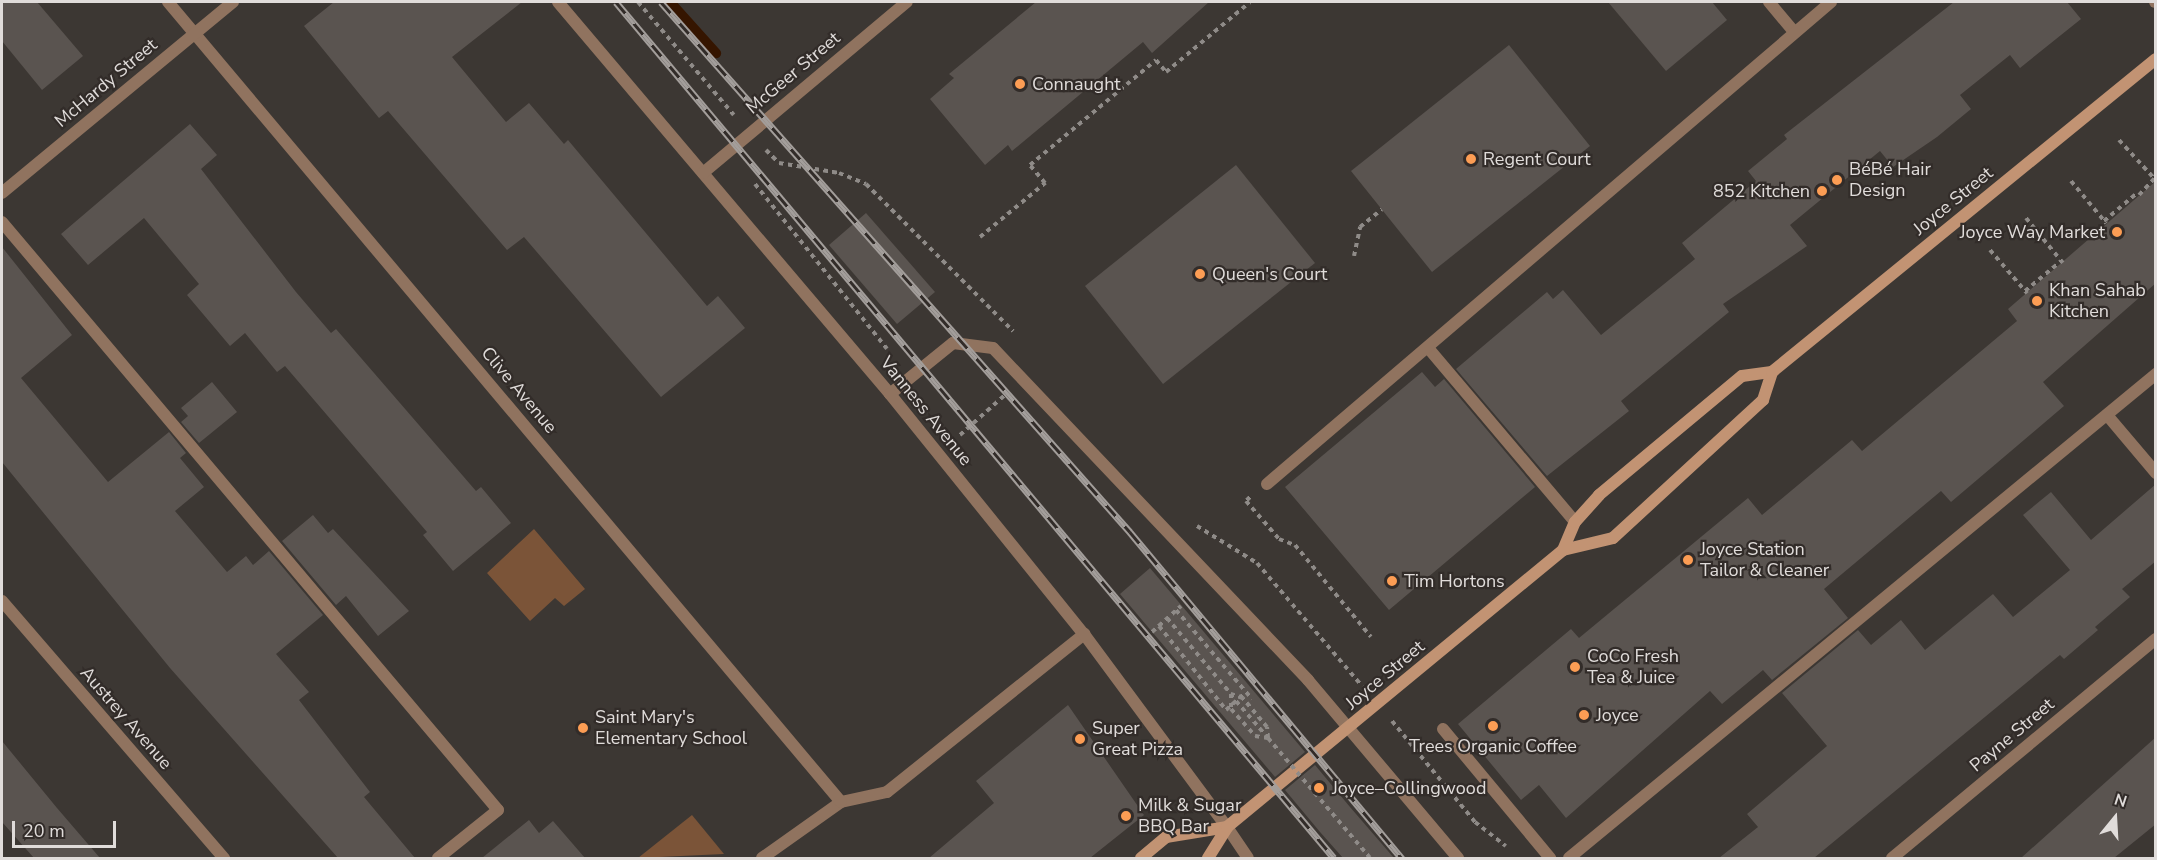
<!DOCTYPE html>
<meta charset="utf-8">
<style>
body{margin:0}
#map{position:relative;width:2157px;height:860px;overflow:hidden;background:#3c3733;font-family:"Nunito Sans",sans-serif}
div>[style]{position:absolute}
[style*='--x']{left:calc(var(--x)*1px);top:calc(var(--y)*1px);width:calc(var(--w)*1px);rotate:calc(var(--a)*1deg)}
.green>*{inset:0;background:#7b5438}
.stream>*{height:10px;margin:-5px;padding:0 5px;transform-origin:5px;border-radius:5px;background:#351500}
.building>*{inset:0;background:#5a5450}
.path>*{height:4px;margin-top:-2px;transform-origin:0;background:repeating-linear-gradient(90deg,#8f8b88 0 4.5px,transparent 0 9px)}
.service>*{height:12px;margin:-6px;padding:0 6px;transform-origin:6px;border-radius:6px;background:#90735f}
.pedestrian>*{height:12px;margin:-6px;padding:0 6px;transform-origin:6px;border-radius:6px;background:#90735f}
.minor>*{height:12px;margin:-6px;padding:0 6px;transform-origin:6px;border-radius:6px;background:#90735f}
.tertiary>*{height:12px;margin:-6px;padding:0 6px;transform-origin:6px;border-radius:6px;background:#90735f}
.secondary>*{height:12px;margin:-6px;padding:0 6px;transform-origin:6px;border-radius:6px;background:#c29373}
.rail>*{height:7px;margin-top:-3.5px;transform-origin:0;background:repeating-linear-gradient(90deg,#322c29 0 14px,#a39e9b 0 28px);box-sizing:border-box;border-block:2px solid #a39e9b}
.path-bridge>*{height:4px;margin-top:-2px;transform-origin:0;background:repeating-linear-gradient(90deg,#8f8b88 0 4.5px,transparent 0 9px)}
.dots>*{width:16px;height:16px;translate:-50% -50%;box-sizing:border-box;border:3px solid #322c29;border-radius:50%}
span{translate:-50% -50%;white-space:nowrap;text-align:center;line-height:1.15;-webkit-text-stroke:4.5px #322c29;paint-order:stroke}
.street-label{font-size:18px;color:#e0dcda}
.poi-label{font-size:18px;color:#e0dcda}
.left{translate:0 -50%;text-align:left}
.right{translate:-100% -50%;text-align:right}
.frame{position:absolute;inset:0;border:3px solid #e0dcda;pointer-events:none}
.north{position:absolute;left:2085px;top:788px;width:60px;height:60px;-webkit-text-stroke:4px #322c29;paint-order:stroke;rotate:18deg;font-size:16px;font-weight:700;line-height:24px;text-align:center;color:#e0dcda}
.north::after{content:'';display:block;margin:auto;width:21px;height:27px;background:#e0dcda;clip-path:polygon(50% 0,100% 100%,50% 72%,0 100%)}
.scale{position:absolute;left:12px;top:821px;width:104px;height:27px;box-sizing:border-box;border:3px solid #e0dcda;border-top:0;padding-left:8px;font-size:18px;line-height:21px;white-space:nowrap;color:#e0dcda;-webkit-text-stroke:4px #322c29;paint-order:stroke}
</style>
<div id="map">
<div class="green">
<i style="clip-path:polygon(534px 529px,585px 589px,564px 606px,555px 598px,530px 621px,487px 573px)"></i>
<i style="clip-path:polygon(692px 815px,724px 854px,638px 858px)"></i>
</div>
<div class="stream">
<i style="--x:670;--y:2;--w:69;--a:48"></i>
</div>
<div class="building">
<i style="clip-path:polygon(2px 2px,37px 2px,83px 56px,42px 90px,2px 41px)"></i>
<i style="clip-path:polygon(334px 2px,522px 2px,452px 57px,506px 122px,529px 103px,564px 144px,568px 140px,707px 306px,718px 296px,745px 328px,661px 397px,524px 237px,507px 250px,388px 111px,379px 118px,304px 26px)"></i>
<i style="clip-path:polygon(1036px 2px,1209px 2px,1152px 53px,1143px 42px,1012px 151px,1008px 145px,985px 165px,930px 99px,954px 78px,949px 74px)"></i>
<i style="clip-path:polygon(1608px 2px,1712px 2px,1727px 20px,1666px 71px)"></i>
<i style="clip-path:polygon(1954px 2px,2067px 2px,2081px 19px,2020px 68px,2010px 55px,1960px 95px,1971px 109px,1937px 137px,1893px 167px,1880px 151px,1790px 225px,1807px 246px,1723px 304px,1729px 312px,1621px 401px,1629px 411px,1547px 476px,1456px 369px,1547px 292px,1553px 299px,1563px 290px,1601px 335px,1695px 259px,1682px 243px,1756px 181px,1748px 171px,1787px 139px,1784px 135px)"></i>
<i style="clip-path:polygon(1509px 45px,1590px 146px,1432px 272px,1351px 171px)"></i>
<i style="clip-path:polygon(190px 124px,217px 155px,201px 169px,296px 292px,331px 333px,336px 329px,476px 491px,481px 487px,511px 523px,453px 571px,423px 535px,427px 532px,285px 366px,277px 372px,245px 333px,230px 346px,187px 295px,199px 284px,144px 218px,88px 265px,61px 234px)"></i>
<i style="clip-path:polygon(1236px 165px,1315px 263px,1163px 384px,1085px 286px)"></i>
<i style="clip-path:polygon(2156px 181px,2156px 283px,2043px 382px,2064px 406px,1951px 502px,1941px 491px,1824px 589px,1848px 618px,1772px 680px,1763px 670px,1722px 704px,1710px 691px,1566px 818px,1539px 785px,1521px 800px,1458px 724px,1571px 629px,1579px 638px,1748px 498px,1762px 515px,1852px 440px,1862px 451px,2017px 321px,2008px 309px)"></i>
<i style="clip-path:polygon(866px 213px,935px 292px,897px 324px,829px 245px)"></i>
<i style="clip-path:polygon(2px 247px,72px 335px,21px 378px,108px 482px,169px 432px,186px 453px,180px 458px,204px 487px,175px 511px,227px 572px,246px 556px,253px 565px,269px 551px,323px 615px,276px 654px,309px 692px,299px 700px,370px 792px,364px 797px,415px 858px,338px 858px,170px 668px,2px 462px)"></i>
<i style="clip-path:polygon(1422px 372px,1435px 387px,1444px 379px,1535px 487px,1389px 610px,1285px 487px)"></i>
<i style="clip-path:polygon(212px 382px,237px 412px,199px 443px,181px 422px,188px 416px,181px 408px)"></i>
<i style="clip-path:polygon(2156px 484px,2156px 561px,2122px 589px,2130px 597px,2095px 627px,2098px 630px,2064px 659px,2060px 655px,1814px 858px,1719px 858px,1758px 827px,1747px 814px,1827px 746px,1782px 693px,1858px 630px,1871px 645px,1901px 620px,1925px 650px,1993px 594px,2013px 617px,2070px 570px,2023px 515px,2051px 492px,2091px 540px)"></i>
<i style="clip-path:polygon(313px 515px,328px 533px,333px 529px,409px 611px,378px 636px,346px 596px,336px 605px,282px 541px)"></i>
<i style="clip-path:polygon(1150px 568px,1305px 752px,1275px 777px,1120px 594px)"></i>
<i style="clip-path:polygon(1068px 705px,1144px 815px,1090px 858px,929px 858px,994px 803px,976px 781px)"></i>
<i style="clip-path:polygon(2156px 737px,2156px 824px,2114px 858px,2021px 858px)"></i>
<i style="clip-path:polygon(2px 741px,57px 808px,100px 858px,34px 858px,2px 822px)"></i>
<i style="clip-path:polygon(1315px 765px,1350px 807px,1394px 858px,1343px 858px,1320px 832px,1285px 790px)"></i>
<i style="clip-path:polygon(529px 820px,539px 833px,553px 821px,585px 858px,482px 858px)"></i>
</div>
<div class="path">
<i style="--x:638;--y:2;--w:148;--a:49.7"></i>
<i style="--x:2119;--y:140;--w:52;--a:47.4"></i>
<i style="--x:766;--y:150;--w:18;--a:45"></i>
<i style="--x:779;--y:163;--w:61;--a:9.5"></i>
<i style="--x:839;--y:173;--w:29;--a:22"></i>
<i style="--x:866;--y:184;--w:208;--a:45"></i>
<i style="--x:2071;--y:181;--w:55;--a:50.2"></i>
<i style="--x:755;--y:184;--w:211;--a:51.3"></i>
<i style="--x:2139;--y:195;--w:23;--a:-47"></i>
<i style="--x:2026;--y:218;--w:58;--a:50.6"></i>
<i style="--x:2104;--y:221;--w:43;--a:-40.3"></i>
<i style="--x:980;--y:237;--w:85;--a:-39.7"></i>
<i style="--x:1045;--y:183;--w:23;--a:-130"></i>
<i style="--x:1030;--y:165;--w:164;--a:-39.8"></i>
<i style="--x:1156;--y:60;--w:16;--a:50"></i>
<i style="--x:1166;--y:72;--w:109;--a:-39.8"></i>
<i style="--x:1990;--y:250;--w:57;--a:49.3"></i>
<i style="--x:1354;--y:256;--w:30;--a:-78"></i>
<i style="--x:1360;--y:227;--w:28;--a:-39"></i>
<i style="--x:2025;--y:291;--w:47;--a:-39.8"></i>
<i style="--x:960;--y:435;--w:62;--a:-41.7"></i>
<i style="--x:1250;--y:497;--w:6;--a:135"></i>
<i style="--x:1246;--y:501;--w:50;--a:49"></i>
<i style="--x:1279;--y:539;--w:17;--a:21"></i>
<i style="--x:1295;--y:545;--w:119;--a:50.4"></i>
<i style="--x:1197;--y:526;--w:70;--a:31.7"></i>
<i style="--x:1257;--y:563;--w:162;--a:49.5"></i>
<i style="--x:1176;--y:610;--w:117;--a:49.5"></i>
<i style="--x:1167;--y:618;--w:99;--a:49.9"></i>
<i style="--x:1159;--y:626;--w:107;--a:51.4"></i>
<i style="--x:1226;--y:710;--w:27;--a:-42"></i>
<i style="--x:1152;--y:632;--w:39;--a:-42"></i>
<i style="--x:1236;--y:701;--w:49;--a:49.1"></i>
<i style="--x:1392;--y:721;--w:131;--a:50.6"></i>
<i style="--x:1475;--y:822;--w:39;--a:38"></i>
</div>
<div class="service">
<i style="--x:1769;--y:2;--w:39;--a:50"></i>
<i style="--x:2;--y:222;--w:769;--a:49.85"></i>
<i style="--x:498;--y:810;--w:77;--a:141.3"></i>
<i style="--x:1429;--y:349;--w:226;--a:49.8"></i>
<i style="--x:890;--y:394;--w:81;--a:-39"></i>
<i style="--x:953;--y:343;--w:40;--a:7.1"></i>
<i style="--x:993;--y:348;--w:458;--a:46.5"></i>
<i style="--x:1308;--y:680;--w:233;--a:49.9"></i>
<i style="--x:2107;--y:415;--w:76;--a:49.8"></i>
<i style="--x:1267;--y:484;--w:742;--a:-40.52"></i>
<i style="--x:762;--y:858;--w:97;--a:-35.3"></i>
<i style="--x:841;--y:802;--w:47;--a:-12.3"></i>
<i style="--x:887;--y:792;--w:253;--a:-38.7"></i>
<i style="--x:1569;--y:858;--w:761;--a:-39.51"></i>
</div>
<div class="pedestrian">
<i style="--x:1443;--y:729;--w:168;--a:50.3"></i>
</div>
<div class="minor">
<i style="--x:168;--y:2;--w:1045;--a:49.93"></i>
<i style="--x:558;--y:2;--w:514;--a:49.74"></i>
<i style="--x:890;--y:394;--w:309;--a:51.1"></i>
<i style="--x:1084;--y:634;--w:240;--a:53.5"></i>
<i style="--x:2155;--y:2;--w:1;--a:0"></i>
<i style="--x:703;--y:173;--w:266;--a:-40"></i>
<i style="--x:2;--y:193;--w:300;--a:-39.6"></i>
<i style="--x:2;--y:601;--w:340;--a:49.2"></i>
<i style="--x:1892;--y:858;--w:343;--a:-39.7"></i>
</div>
<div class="tertiary">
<i style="--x:1227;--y:827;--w:37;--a:56"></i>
</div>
<div class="secondary">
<i style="--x:1563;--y:550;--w:51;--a:-13.5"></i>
<i style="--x:1613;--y:538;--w:204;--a:-42.6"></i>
<i style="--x:1763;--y:400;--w:29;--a:-72"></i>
<i style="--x:1141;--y:858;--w:33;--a:-40"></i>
<i style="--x:1166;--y:837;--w:62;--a:-9.3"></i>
<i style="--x:1208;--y:858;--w:36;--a:-58"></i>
<i style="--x:1227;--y:827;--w:435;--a:-39.5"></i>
<i style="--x:1563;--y:550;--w:30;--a:-67"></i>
<i style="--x:1575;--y:522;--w:36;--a:-48"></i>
<i style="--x:1599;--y:495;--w:186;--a:-39.8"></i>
<i style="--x:1742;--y:376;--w:30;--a:-8"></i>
<i style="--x:1772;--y:372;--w:495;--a:-39.2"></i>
</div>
<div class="rail">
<i style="--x:616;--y:2;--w:1117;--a:50.01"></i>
<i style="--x:661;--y:2;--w:708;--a:48.49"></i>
<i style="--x:1130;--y:532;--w:425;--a:50.2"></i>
</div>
<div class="path-bridge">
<i style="--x:1268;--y:738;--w:11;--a:-95"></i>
<i style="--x:1267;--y:727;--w:38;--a:-130"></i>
<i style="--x:1243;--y:698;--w:13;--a:-162"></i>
<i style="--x:1231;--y:694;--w:15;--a:90"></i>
<i style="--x:1231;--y:709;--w:36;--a:48"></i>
<i style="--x:1255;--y:736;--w:13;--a:9"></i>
<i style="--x:1268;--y:738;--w:157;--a:49.6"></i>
</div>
<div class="dots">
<i style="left:1020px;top:84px;background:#fc9d54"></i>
<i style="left:1471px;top:159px;background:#fc9d54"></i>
<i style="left:1837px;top:180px;background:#fc9d54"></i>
<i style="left:1822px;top:191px;background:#fc9d54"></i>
<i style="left:2117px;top:232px;background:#fc9d54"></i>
<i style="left:1200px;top:274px;background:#fc9d54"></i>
<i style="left:2037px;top:301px;background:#fc9d54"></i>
<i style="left:1688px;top:560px;background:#fc9d54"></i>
<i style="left:1392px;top:581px;background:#fc9d54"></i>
<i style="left:1575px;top:667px;background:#fc9d54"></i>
<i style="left:1584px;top:715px;background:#fc9d54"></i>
<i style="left:1493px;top:726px;background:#fc9d54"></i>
<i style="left:583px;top:728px;background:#fc9d54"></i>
<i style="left:1080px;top:739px;background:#fc9d54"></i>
<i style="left:1319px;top:788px;background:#fc9d54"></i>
<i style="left:1126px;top:816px;background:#fc9d54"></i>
</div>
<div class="street-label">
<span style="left:793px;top:73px;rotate:-40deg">McGeer Street</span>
<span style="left:106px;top:83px;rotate:-40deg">McHardy Street</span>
<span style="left:1953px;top:201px;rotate:-39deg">Joyce Street</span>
<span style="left:519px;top:390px;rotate:50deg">Clive Avenue</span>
<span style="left:926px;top:411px;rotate:51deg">Vanness Avenue</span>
<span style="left:1385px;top:675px;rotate:-40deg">Joyce Street</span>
<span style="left:126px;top:718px;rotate:49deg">Austrey Avenue</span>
<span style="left:2012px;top:735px;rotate:-40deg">Payne Street</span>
</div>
<div class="poi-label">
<span class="left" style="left:1032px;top:84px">Connaught</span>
<span class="left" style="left:1483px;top:159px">Regent Court</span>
<span class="left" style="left:1849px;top:180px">BéBé Hair<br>Design</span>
<span class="right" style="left:1810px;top:191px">852 Kitchen</span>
<span class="right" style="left:2105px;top:232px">Joyce Way Market</span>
<span class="left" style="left:1212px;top:274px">Queen's Court</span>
<span class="left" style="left:2049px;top:301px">Khan Sahab<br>Kitchen</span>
<span class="left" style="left:1700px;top:560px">Joyce Station<br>Tailor &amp; Cleaner</span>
<span class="left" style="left:1404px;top:581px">Tim Hortons</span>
<span class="left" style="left:1587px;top:667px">CoCo Fresh<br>Tea &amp; Juice</span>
<span class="left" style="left:1596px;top:715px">Joyce</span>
<span class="left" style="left:595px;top:728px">Saint Mary's<br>Elementary School</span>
<span class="left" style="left:1092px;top:739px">Super<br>Great Pizza</span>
<span style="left:1493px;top:746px">Trees Organic Coffee</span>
<span class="left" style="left:1332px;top:788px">Joyce–Collingwood</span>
<span class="left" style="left:1138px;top:816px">Milk &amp; Sugar<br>BBQ Bar</span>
</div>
<div class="frame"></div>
<div class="north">N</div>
<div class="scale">20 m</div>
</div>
